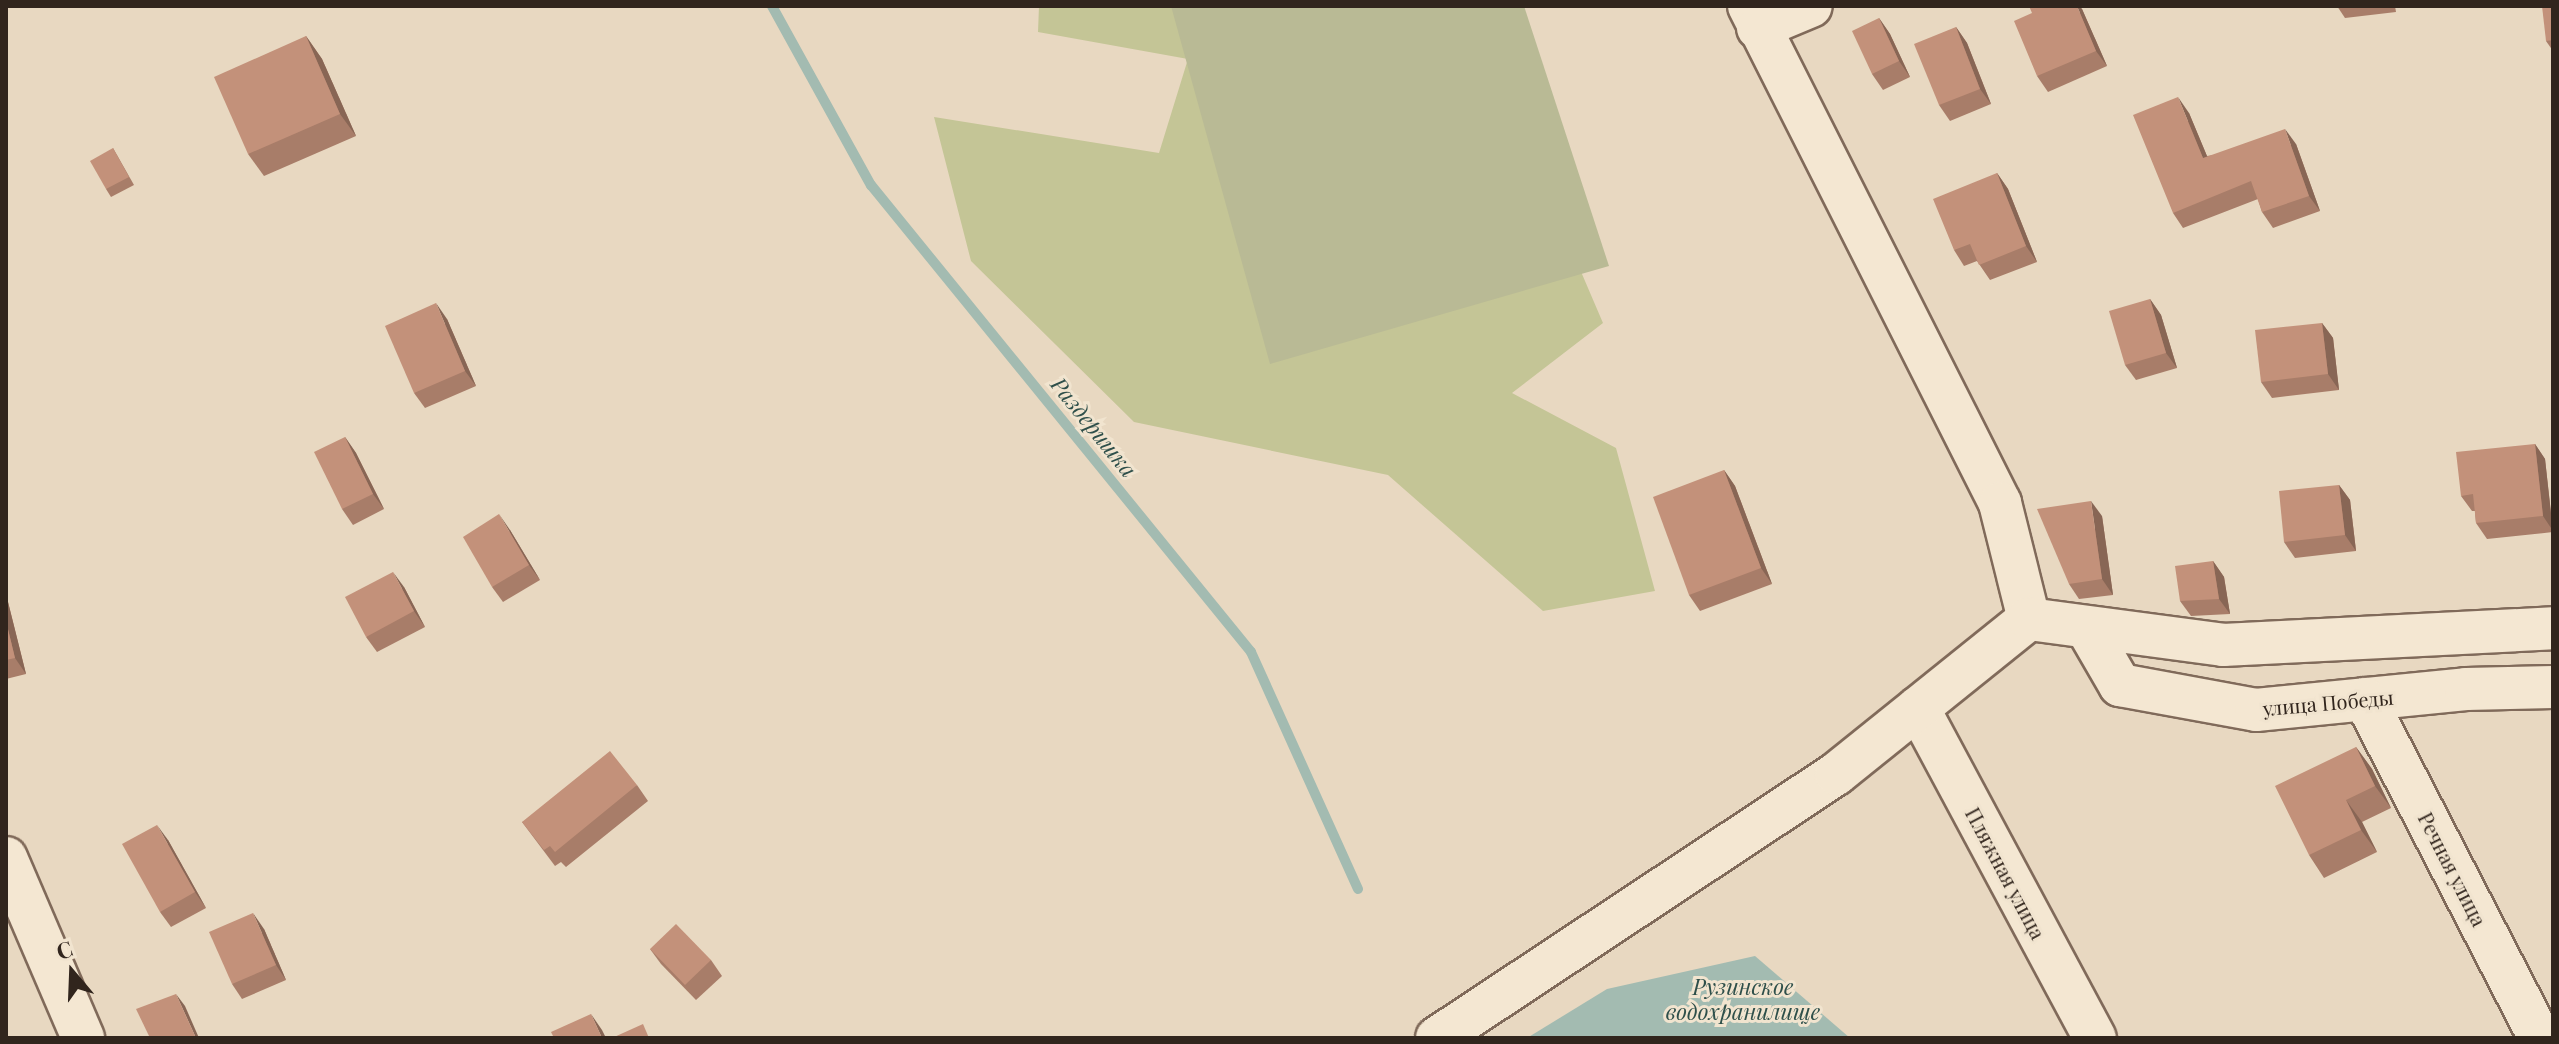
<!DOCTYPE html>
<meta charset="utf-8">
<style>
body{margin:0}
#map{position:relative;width:2559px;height:1044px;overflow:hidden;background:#e8d8c1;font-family:"Playfair Display",serif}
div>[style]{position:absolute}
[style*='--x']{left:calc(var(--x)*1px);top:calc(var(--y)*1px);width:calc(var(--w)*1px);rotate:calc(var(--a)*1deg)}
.green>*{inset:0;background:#c4c596}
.cemetery>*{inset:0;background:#b9ba95}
.water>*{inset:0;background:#a3bbb1}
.stream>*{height:10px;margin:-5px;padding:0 5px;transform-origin:5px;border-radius:5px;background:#a3bbb1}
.roads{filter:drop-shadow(2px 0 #806a5a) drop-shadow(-2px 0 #806a5a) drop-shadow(0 2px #806a5a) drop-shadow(0 -2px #806a5a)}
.minor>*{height:42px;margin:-21px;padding:0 21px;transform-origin:21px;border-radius:21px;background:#f4e7d2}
.wall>*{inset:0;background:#a87d69}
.shaded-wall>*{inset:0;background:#865}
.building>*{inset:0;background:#c3917a}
span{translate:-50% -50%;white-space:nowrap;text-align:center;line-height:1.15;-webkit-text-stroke:6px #f1e4cf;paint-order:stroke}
.street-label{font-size:20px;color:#31251d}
.water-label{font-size:22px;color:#2e4f4a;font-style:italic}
.frame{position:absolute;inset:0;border:8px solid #31251d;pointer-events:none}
.north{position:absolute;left:32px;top:932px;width:80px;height:80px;-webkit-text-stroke:6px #f1e4cf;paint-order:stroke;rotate:341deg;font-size:22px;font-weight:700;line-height:32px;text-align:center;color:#31251d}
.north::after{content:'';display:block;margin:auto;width:28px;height:36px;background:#31251d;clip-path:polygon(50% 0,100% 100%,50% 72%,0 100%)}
</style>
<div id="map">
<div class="green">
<i style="clip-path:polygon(1039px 6px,1478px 6px,1534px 162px,1603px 323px,1512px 393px,1616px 448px,1655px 591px,1543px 611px,1388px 475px,1134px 422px,971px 261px,934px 117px,1159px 153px,1188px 59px,1038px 32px)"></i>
</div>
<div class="cemetery">
<i style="clip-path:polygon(1171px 6px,1524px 6px,1609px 266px,1270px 364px)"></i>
</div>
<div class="water">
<i style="clip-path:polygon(1755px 956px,1850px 1038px,1527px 1038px,1607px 989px)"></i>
</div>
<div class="stream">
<i style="--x:772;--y:6;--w:205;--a:61.1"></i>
<i style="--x:871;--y:185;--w:602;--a:50.86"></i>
<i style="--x:1251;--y:652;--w:260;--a:65.7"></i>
</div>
<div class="roads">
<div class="minor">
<i style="--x:1749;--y:6;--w:557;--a:63.2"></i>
<i style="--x:2000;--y:503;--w:120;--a:76"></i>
<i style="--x:1758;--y:28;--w:57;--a:-22.5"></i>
<i style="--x:2088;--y:630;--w:64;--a:59.8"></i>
<i style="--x:2120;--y:685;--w:138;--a:10.4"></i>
<i style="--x:2256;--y:710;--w:211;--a:-5.7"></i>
<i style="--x:2466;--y:689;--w:87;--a:-1.3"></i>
<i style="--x:2365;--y:699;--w:382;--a:62.7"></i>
<i style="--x:1918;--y:708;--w:374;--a:61.8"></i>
<i style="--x:6;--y:858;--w:196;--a:66.8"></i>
<i style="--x:1437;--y:1038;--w:478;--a:-33.5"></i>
<i style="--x:1836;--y:774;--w:248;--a:-38.8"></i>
<i style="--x:2029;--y:619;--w:196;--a:7.6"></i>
<i style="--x:2223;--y:645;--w:330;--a:-2.9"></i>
</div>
</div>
<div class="wall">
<i style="clip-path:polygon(2337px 6px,2395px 6px,2396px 12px,2345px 18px)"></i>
<i style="clip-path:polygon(2553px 6px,2553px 51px,2546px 41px)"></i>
<i style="clip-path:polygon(2082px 9px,2107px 66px,2048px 92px,2037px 76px)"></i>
<i style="clip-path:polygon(1879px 18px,1890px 34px,1910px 77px,1883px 90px,1872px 74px)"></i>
<i style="clip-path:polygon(1956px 27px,1967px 43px,1991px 104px,1950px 121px,1939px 105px)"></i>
<i style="clip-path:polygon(306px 36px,322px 59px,356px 136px,264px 176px,248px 154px)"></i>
<i style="clip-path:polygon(2189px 113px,2207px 156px,2296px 144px,2320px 211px,2273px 228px,2262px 212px,2258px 199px,2183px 228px,2173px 213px)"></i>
<i style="clip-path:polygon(113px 148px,134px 185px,111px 197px,106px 189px)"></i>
<i style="clip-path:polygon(1997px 173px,2008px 189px,2037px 262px,1990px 280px,1977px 261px,1964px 266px,1954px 250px)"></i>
<i style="clip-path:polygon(2150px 299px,2161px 315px,2177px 368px,2136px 380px,2125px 365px)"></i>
<i style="clip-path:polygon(447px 319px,476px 386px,425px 408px,414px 393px)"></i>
<i style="clip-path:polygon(2322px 323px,2333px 338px,2339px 390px,2272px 398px,2261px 382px)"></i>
<i style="clip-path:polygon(345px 437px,356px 453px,384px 509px,353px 525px,342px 509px)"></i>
<i style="clip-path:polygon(2535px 444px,2545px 459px,2553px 532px,2487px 539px,2476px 523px,2475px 511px,2472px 511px,2461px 496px)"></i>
<i style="clip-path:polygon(1724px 470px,1735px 486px,1772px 584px,1700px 611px,1689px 595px)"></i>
<i style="clip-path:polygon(2339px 485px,2350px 500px,2356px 551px,2295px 558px,2284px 542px)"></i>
<i style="clip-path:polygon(2102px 516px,2113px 595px,2079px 599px,2069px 584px)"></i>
<i style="clip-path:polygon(510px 530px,540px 580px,503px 602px,492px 587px)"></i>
<i style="clip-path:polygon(2213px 561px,2224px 577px,2230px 614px,2191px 616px,2180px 601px)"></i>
<i style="clip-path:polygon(404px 587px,425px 627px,377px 652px,366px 637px)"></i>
<i style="clip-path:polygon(6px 594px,26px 674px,6px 679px)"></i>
<i style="clip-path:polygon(2356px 747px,2372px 769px,2391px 808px,2362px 822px,2377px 852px,2324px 878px,2309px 855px)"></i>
<i style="clip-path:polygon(637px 785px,648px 801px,566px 867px,561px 862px,555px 866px,522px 822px)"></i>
<i style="clip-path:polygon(168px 840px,206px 908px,171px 927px,160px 912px)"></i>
<i style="clip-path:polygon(264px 929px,286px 980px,242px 999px,232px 984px)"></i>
<i style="clip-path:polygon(650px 949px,711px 960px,722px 976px,696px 1000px,661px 964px)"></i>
</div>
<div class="shaded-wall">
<i style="clip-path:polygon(2077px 6px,2080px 6px,2082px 9px,2107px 66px,2096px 51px)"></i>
<i style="clip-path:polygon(1879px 18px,1890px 34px,1910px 77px,1899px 61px)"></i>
<i style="clip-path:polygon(1956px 27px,1967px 43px,1991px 104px,1980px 89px)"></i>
<i style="clip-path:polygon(306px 36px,322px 59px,356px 136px,340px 114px)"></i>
<i style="clip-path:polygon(2178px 97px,2189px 113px,2214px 173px,2203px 158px)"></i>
<i style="clip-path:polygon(2285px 129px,2296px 144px,2320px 211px,2309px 196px)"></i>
<i style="clip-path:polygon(1997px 173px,2008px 189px,2037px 262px,2026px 246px)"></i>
<i style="clip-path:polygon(2150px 299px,2161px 315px,2177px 368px,2166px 353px)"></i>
<i style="clip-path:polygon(436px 303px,447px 319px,476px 386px,465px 371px)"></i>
<i style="clip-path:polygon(2322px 323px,2333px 338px,2339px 390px,2328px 374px)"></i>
<i style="clip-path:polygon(345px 437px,356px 453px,384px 509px,373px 494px)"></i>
<i style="clip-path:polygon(2535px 444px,2545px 459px,2553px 531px,2543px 516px)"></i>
<i style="clip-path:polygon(1724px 470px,1735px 486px,1772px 584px,1761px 568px)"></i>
<i style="clip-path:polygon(2339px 485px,2350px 500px,2356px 551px,2345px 535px)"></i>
<i style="clip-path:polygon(2091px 501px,2102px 516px,2113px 595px,2102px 579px)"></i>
<i style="clip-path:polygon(499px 514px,510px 530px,540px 580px,529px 565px)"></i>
<i style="clip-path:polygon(2213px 561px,2224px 577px,2230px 614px,2219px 599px)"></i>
<i style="clip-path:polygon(393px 572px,404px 587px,425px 627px,414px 611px)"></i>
<i style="clip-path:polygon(6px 594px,26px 674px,15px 658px,6px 621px)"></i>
<i style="clip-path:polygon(2356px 747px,2372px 769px,2391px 808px,2375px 786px)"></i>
<i style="clip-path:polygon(2346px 800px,2362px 822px,2377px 852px,2361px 830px)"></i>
<i style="clip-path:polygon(157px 825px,168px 840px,206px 908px,195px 892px)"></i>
<i style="clip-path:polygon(253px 913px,264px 929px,286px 980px,276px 965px)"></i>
<i style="clip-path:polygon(176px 994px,185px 1006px,199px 1038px,196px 1038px)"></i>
<i style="clip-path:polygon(591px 1014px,602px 1030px,606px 1038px,602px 1038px)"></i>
</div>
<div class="building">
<i style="clip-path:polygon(2029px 6px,2077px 6px,2096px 51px,2037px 76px,2014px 21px,2032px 13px)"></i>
<i style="clip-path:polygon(2542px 6px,2553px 6px,2553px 40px,2546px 41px)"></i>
<i style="clip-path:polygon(1879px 18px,1899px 61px,1872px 74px,1852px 31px)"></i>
<i style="clip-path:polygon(1956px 27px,1980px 89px,1939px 105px,1914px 44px)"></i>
<i style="clip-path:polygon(306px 36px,340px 114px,248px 154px,214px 77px)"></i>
<i style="clip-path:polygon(2178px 97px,2203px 158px,2285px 129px,2309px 196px,2262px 212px,2251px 181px,2173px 213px,2133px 115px)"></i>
<i style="clip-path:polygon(113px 148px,129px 177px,106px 189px,90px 161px)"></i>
<i style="clip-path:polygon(1997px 173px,2026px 246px,1979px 265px,1970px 244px,1954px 250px,1933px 199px)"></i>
<i style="clip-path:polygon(2150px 299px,2166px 353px,2125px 365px,2109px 311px)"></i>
<i style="clip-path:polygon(436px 303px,465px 371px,414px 393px,385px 326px)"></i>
<i style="clip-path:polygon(2322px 323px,2328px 374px,2261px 382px,2255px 330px)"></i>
<i style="clip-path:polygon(345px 437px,373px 494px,342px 509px,314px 452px)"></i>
<i style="clip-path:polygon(2535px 444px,2543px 516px,2476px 523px,2473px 494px,2461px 496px,2456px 452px)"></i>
<i style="clip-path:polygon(1724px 470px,1761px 568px,1689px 595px,1653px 497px)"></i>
<i style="clip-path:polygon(2339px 485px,2345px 535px,2284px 542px,2279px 491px)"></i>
<i style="clip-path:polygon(2091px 501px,2102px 579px,2069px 584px,2037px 509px)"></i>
<i style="clip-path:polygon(499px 514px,529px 565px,492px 587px,463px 537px)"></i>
<i style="clip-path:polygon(2213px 561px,2219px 599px,2180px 601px,2175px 566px)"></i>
<i style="clip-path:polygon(393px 572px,414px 611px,366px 637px,345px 597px)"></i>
<i style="clip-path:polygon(6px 621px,15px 658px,6px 660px)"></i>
<i style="clip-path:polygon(2356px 747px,2375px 786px,2346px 800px,2361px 830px,2309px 855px,2275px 786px)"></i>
<i style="clip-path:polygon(610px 751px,637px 785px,555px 852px,550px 846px,544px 850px,522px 822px)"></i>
<i style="clip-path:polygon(157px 825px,195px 892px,160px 912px,122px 844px)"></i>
<i style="clip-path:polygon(253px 913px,276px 965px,232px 984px,209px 932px)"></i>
<i style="clip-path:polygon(676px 924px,711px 960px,685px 985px,650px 949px)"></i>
<i style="clip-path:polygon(176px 994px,196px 1038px,150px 1038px,136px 1009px)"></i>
<i style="clip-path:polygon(591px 1014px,602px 1038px,554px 1038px,551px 1032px)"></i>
<i style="clip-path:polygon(643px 1024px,649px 1038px,612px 1038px)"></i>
</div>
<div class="street-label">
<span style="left:2328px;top:702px;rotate:-5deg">улица Победы</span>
<span style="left:2453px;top:869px;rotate:63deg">Речная улица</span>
<span style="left:2006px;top:873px;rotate:62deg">Пляжная улица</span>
</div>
<div class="water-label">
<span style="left:1094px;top:427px;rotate:51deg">Раздеришка</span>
<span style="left:1743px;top:999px">Рузинское<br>водохранилище</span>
</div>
<div class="frame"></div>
<div class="north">С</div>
</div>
